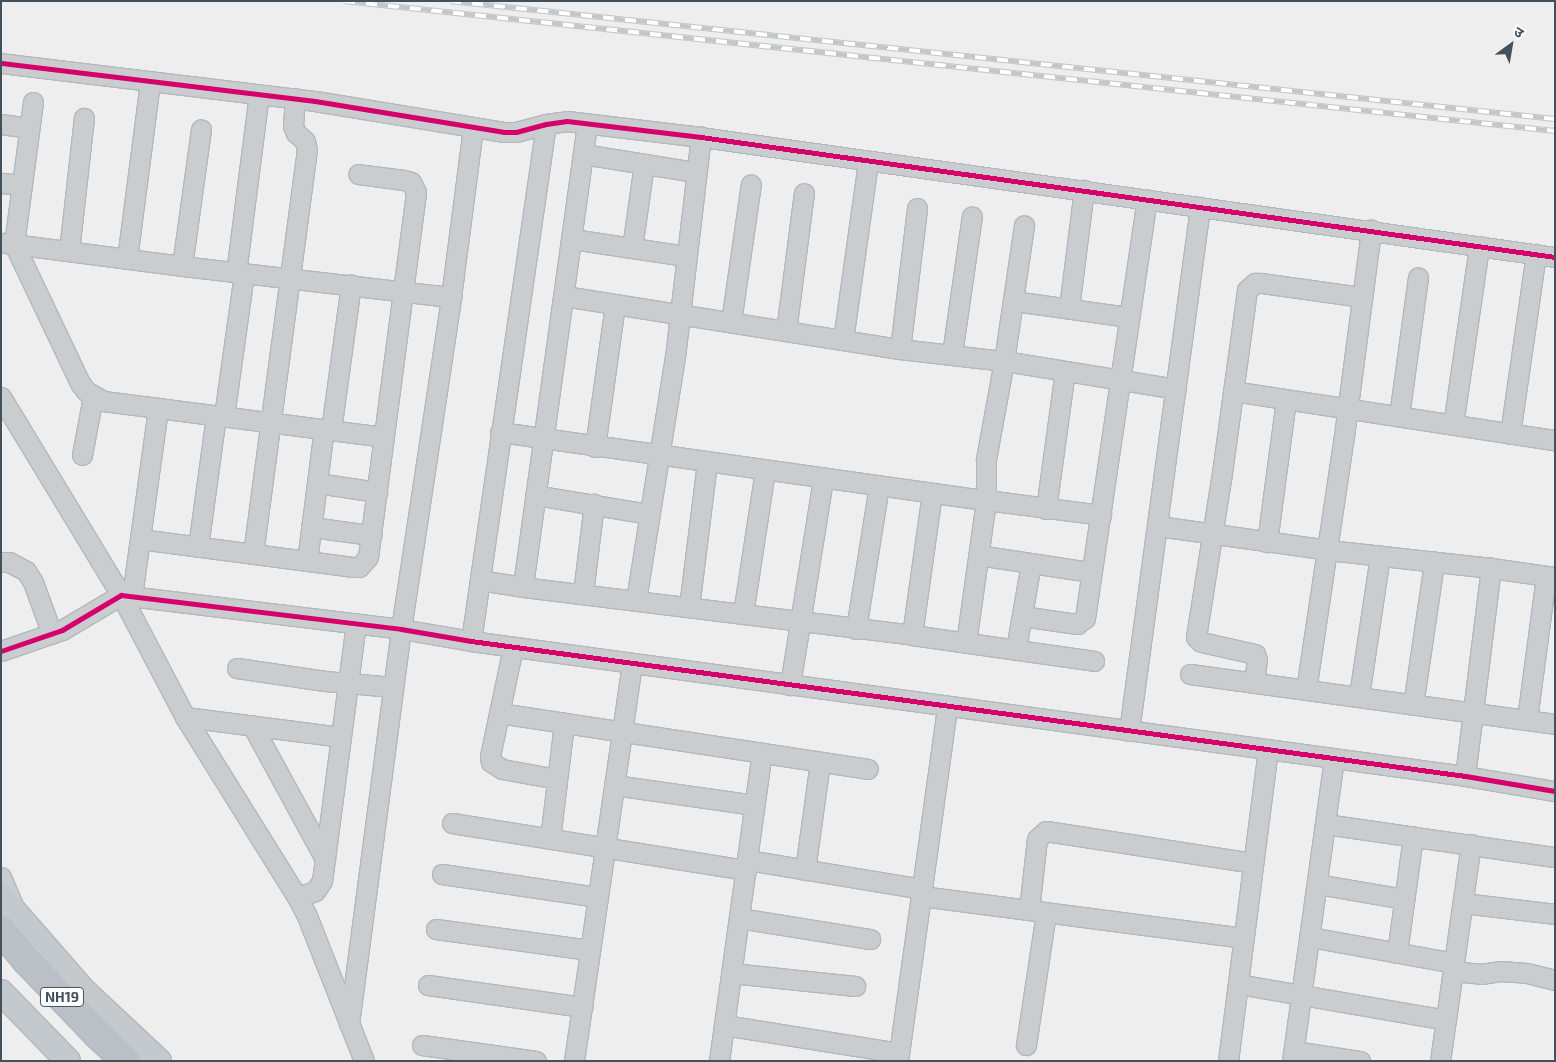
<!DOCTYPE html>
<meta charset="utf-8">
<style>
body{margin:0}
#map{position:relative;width:1556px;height:1062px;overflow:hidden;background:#efeeee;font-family:"Exo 2","Noto Sans Devanagari",sans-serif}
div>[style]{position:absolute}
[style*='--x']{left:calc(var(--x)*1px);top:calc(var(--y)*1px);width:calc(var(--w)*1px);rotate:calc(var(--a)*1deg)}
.roads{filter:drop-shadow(1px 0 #b2b8be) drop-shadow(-1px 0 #b2b8be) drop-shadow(0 1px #b2b8be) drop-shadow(0 -1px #b2b8be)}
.minor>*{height:19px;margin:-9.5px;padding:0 9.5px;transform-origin:9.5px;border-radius:9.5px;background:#cacdcf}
.major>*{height:24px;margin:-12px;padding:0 12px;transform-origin:12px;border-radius:12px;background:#c4c9cd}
.highway>*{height:28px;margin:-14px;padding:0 14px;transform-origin:14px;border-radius:14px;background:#bac0c5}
.rail>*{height:5.5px;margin-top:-2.75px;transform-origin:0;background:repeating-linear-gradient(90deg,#fff 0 11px,#c4c6c8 0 22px);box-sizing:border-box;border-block:1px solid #c4c6c8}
.cycleway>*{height:5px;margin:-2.5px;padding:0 2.5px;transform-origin:2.5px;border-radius:2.5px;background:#d6006c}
span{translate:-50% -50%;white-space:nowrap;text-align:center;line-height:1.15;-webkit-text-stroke:4.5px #fff;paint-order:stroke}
.shield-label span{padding:1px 4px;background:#fff;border:1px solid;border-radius:4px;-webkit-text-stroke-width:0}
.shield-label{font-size:14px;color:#43515c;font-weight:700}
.frame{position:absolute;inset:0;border:2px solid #43515c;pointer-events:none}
.north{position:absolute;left:1486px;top:20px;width:50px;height:50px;-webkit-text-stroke:4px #fff;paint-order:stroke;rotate:32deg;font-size:14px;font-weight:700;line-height:20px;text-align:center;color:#43515c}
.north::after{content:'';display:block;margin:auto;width:18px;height:22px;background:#43515c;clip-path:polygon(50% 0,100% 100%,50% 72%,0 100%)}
</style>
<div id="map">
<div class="roads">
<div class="minor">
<i style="--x:1;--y:63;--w:316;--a:6.9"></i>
<i style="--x:315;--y:101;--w:192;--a:9.3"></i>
<i style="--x:504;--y:132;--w:12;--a:0"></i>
<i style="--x:516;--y:132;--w:31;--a:-15"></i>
<i style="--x:546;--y:124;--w:21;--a:-8"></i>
<i style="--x:567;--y:121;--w:135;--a:6.8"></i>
<i style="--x:701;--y:137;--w:862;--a:8"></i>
<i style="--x:33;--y:102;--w:143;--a:97.6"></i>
<i style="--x:14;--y:244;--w:154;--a:64.6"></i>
<i style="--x:80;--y:383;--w:10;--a:53"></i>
<i style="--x:86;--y:391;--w:20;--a:30"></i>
<i style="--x:103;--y:401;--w:283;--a:7.3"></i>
<i style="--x:1;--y:124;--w:28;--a:8"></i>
<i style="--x:587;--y:124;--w:467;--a:97.9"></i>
<i style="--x:523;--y:587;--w:392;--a:7"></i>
<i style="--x:912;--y:635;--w:184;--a:8.1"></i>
<i style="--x:583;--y:154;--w:114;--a:9.1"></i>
<i style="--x:1;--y:183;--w:21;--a:5"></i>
<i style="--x:572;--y:239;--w:115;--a:8.5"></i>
<i style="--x:5;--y:243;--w:178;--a:7.4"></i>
<i style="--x:182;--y:266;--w:271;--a:6.6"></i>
<i style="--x:632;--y:248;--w:85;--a:-81.9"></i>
<i style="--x:69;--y:251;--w:134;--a:-83.6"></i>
<i style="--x:127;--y:259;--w:178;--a:-82.6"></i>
<i style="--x:182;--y:266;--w:138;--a:-82.1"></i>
<i style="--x:236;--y:273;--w:180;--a:-82.7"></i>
<i style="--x:564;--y:296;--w:340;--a:9"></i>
<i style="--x:900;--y:349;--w:105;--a:6.6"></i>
<i style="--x:1004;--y:361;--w:137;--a:-81.6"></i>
<i style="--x:1013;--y:301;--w:117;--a:7.9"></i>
<i style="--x:1069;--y:308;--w:119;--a:-82.8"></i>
<i style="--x:731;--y:322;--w:139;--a:-81.8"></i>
<i style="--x:786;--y:331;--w:139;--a:-82.6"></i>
<i style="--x:843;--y:340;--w:181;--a:-82"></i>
<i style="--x:900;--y:349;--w:142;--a:-83.1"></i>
<i style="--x:952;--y:354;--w:139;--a:-81.8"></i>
<i style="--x:1233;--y:391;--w:326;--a:8.7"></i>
<i style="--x:1;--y:397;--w:232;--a:58.8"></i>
<i style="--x:121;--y:595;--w:138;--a:62.3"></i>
<i style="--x:185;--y:717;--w:212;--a:58.1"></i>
<i style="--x:297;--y:897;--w:21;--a:62"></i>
<i style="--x:307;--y:916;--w:156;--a:68.5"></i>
<i style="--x:224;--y:416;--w:143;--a:-82"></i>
<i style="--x:1399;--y:416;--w:140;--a:-82.2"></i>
<i style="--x:1453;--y:425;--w:181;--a:-81.7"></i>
<i style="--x:331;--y:430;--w:147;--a:-82.2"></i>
<i style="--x:500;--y:432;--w:491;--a:8"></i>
<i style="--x:986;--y:500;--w:41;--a:-90"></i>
<i style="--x:986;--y:459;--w:100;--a:-79.6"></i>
<i style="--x:1004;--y:361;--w:174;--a:9.2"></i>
<i style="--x:1510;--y:434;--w:182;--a:-81.8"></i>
<i style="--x:595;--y:447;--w:144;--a:-82"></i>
<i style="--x:82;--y:455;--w:60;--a:-79.4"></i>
<i style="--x:317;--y:483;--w:61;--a:8.5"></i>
<i style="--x:535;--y:495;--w:116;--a:9.5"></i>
<i style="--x:1046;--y:509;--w:139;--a:-82.2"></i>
<i style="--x:1158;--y:526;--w:172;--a:8"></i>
<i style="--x:1328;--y:550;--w:164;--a:6.3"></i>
<i style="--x:311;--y:527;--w:61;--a:7.6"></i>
<i style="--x:140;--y:539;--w:214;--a:7.5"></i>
<i style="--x:352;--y:567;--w:7;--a:0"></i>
<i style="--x:359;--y:567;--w:13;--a:-48"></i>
<i style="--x:368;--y:557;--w:368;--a:-82.5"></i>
<i style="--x:416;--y:192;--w:11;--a:-117"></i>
<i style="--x:411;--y:182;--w:7;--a:-164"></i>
<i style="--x:404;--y:180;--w:46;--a:-172.6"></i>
<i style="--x:1267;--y:542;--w:143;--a:-82.4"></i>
<i style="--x:198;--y:547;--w:133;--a:-82.2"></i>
<i style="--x:253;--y:554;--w:408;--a:-82.4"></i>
<i style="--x:307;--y:150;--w:9;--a:-103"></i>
<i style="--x:305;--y:141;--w:12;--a:-138"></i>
<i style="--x:296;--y:133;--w:8;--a:-113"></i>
<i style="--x:293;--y:126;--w:28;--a:-86"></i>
<i style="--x:978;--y:555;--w:114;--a:8.6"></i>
<i style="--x:307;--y:561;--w:133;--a:-82.7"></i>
<i style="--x:1;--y:562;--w:8;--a:0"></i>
<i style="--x:9;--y:562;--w:19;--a:28"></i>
<i style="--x:26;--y:571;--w:13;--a:58"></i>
<i style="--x:33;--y:582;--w:55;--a:69.9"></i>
<i style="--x:480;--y:580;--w:44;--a:9.2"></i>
<i style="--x:583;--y:593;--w:90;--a:-83"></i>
<i style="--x:132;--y:596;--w:190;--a:-82.1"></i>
<i style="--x:636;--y:600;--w:246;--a:-80.9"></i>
<i style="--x:675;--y:357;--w:222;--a:-83.3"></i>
<i style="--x:689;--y:607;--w:146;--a:-82.9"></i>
<i style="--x:743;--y:614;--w:146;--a:-81.3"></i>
<i style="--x:1022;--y:616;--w:56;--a:8.3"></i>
<i style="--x:1077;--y:624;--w:10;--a:-37"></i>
<i style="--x:1085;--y:618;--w:423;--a:-81.6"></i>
<i style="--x:856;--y:629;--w:145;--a:-80.9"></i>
<i style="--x:912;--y:635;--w:143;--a:-82"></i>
<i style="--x:471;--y:641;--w:522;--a:-81.75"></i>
<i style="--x:966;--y:643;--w:144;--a:-82"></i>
<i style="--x:986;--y:500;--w:116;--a:7.4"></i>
<i style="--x:513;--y:647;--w:111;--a:101.9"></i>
<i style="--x:490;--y:756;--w:6;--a:81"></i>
<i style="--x:491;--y:762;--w:13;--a:32"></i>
<i style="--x:502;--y:769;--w:56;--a:10.3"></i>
<i style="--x:1016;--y:649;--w:87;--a:-80.1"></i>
<i style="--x:1;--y:651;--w:65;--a:-19"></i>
<i style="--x:62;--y:630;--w:69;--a:-30.7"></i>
<i style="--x:121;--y:595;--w:282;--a:6.9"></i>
<i style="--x:401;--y:629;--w:71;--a:9.7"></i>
<i style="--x:471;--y:641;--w:1003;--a:7.73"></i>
<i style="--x:1465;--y:776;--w:91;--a:9.5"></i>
<i style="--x:237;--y:668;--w:89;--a:8.4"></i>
<i style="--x:325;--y:681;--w:68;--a:5"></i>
<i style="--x:1190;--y:674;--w:368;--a:7.8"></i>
<i style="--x:1254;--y:683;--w:23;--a:-83"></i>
<i style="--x:1257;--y:660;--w:6;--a:-108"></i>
<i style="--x:1255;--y:654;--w:55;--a:-167.5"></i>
<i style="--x:1201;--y:642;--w:7;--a:-135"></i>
<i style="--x:1196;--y:637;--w:159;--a:-81"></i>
<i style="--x:1221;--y:480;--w:192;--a:-82.2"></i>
<i style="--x:1247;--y:290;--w:11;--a:-41"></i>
<i style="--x:1255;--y:283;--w:6;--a:0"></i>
<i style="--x:1261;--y:283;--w:102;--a:7.9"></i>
<i style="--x:790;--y:685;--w:209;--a:-80.9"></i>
<i style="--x:1306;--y:690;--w:257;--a:-81.5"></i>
<i style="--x:1344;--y:436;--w:208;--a:-82.5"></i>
<i style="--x:1359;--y:696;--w:142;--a:-81.5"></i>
<i style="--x:1413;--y:705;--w:145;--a:-81.6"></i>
<i style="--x:499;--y:713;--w:373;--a:8.6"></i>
<i style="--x:185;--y:717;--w:157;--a:7.3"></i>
<i style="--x:1527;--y:719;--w:144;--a:-82.4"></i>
<i style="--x:252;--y:725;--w:153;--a:61.4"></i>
<i style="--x:1129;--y:731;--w:529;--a:-82.28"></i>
<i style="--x:1465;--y:776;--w:210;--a:-82.9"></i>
<i style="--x:1491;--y:568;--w:65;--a:8"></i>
<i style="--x:614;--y:785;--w:142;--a:8.1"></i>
<i style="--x:452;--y:823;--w:298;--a:9.1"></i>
<i style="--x:1325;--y:824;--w:232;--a:8.2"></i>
<i style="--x:550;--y:839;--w:117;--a:-83.1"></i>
<i style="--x:747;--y:860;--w:177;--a:9.4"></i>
<i style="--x:805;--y:870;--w:109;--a:-82.1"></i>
<i style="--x:442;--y:874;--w:158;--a:8.4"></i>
<i style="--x:1;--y:877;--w:36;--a:67"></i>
<i style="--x:1317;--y:884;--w:88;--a:9.8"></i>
<i style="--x:921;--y:896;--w:325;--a:7.4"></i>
<i style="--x:297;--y:897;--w:19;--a:-18"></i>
<i style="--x:315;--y:891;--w:12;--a:-55"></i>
<i style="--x:322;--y:881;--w:260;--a:-82.5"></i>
<i style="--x:1463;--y:903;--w:93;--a:6.8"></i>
<i style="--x:1029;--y:910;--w:71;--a:-83.6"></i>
<i style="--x:1037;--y:839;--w:12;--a:-42"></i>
<i style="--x:1046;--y:831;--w:209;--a:8.8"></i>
<i style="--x:739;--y:918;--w:133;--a:9.1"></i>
<i style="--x:436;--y:929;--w:155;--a:7.8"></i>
<i style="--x:1310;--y:937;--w:146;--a:10.2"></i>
<i style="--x:1397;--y:953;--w:118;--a:-82.2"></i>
<i style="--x:1453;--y:971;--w:28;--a:6"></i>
<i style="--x:1481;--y:974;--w:19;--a:-9"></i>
<i style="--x:1500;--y:971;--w:27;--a:4"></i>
<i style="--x:1527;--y:973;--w:29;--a:14"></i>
<i style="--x:731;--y:973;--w:125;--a:6"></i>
<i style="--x:1238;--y:984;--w:211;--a:9.8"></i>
<i style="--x:428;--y:985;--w:156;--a:8.1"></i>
<i style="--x:349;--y:1024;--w:398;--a:-82.5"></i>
<i style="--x:401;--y:629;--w:336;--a:-81.4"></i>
<i style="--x:451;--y:297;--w:170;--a:-82.6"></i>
<i style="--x:724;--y:1025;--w:177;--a:9.1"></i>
<i style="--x:422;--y:1045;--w:115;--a:8"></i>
<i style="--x:1026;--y:1045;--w:134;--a:-81.4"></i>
<i style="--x:1294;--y:1051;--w:67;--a:8.6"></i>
<i style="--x:574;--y:1061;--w:402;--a:-81.7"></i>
<i style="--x:719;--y:1061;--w:311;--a:-82.1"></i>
<i style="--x:898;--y:1061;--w:358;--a:-82.1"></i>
<i style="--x:1228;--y:1061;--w:314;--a:-82.7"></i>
<i style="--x:1292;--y:1061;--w:305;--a:-82.1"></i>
<i style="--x:1440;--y:1061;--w:219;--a:-81.9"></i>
</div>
<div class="major">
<i style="--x:1;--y:896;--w:125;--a:48.9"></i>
<i style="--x:83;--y:990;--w:104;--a:43.1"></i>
<i style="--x:1;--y:992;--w:96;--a:45.8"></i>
</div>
<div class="highway">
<i style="--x:1;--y:930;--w:40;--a:50"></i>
<i style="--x:27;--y:961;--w:101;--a:46.2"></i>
<i style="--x:97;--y:1034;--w:40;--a:43"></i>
</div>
</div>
<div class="rail">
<i style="--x:344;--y:1;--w:1218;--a:6.13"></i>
<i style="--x:450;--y:1;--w:1111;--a:6.1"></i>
</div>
<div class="cycleway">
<i style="--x:1;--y:63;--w:316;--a:6.9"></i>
<i style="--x:315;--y:101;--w:192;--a:9.3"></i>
<i style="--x:504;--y:132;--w:12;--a:0"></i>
<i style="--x:516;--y:132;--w:31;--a:-15"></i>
<i style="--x:546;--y:124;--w:21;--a:-8"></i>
<i style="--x:567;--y:121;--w:135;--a:6.8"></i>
<i style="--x:701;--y:137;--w:862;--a:8"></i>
<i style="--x:1;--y:651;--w:65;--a:-19"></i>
<i style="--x:62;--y:630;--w:69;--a:-30.7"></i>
<i style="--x:121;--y:595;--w:282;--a:6.9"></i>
<i style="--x:401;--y:629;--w:71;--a:9.7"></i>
<i style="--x:471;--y:641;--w:1003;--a:7.73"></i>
<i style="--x:1465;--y:776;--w:91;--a:9.5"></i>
</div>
<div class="shield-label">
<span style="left:62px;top:997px">NH19</span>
</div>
<div class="frame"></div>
<div class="north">उ</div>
</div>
